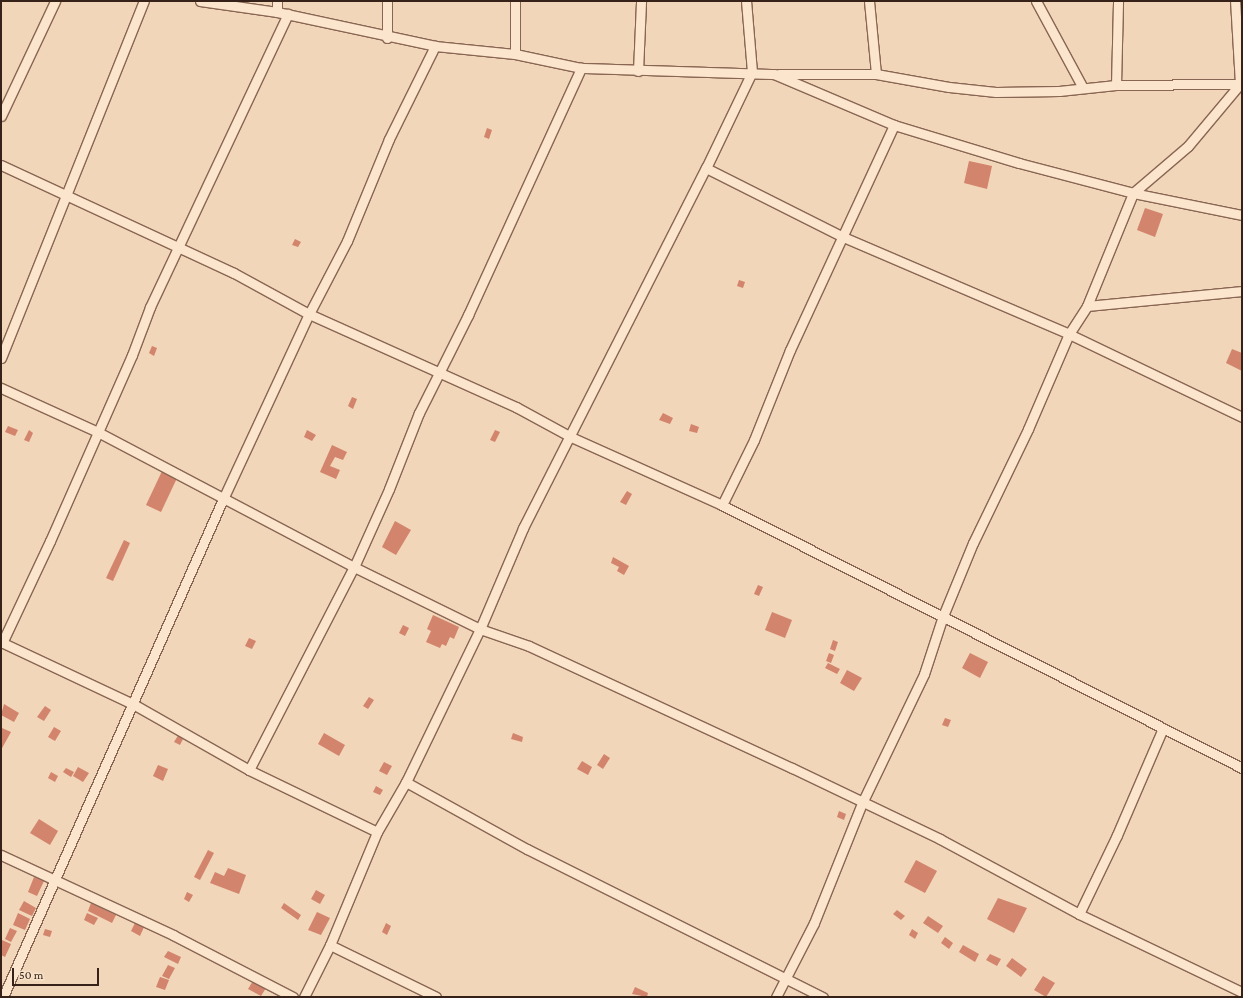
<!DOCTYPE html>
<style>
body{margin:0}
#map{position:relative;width:1243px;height:998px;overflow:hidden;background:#f1d6b9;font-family:"Crimson Pro",serif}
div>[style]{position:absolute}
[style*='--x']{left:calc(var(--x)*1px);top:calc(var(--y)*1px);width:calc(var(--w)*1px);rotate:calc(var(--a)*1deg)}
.building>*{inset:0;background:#d3846c}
.roads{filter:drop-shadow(1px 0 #896653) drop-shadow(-1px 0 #896653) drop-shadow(0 1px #896653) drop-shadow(0 -1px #896653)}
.minor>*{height:9px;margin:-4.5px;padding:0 4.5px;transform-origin:4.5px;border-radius:4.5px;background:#fce5cd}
span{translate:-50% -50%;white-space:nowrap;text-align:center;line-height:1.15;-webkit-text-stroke:3px #f8e2c9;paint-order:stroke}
.frame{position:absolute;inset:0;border:2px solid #362219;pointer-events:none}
.scale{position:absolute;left:12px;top:968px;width:87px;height:18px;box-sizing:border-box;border:2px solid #362219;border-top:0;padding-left:5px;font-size:12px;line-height:14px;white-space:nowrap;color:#362219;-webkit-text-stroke:3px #f8e2c9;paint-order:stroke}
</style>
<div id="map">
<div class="building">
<i style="clip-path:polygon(487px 128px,492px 130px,489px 139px,484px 137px)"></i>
<i style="clip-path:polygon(969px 161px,992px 166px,987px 189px,964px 183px)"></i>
<i style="clip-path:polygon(1145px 208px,1163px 214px,1155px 237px,1137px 230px)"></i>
<i style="clip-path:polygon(295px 239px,301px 242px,298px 247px,292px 245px)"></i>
<i style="clip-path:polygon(739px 280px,745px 282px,743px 288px,737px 286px)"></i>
<i style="clip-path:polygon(152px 346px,157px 348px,154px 356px,149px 353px)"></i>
<i style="clip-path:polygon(1232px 349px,1242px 353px,1242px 371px,1226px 363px)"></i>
<i style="clip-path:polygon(352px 397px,357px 399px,353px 409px,348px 406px)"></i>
<i style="clip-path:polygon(663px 413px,673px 418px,670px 424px,659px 420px)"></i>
<i style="clip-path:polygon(691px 424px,699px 427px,697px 433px,689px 431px)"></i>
<i style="clip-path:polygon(8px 426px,18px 430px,15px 436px,5px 432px)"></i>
<i style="clip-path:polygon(29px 430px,33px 433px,29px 442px,24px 440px)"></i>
<i style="clip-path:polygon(307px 430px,316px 435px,312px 441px,304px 437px)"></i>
<i style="clip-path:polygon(495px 430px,500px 432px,495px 442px,490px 440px)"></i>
<i style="clip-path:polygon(332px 445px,347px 452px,343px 460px,335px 457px,330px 466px,340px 470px,336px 479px,320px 472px)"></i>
<i style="clip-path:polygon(163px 469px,178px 476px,161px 512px,146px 505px)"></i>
<i style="clip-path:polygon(627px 491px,632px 494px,626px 505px,620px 502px)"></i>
<i style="clip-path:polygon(395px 521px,411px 530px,396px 555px,382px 547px)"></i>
<i style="clip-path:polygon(124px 540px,130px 543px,113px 581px,106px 578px)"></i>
<i style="clip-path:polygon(613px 557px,629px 566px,624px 575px,617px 571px,619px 567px,611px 563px)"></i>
<i style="clip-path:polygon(758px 585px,763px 587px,759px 596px,754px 594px)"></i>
<i style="clip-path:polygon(772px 612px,792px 620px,785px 638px,765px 630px)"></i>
<i style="clip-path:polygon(433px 615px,459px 627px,454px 639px,450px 637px,446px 646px,442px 644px,440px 648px,426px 642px,431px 631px,427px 629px)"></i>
<i style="clip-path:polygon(403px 625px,409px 628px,405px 636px,399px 633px)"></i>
<i style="clip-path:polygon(249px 638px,256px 641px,252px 649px,245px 646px)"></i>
<i style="clip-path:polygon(833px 640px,838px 642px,835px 651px,830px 649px)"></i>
<i style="clip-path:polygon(829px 653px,834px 655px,831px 663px,826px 661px)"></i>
<i style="clip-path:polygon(970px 653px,988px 662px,980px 678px,962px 668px)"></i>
<i style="clip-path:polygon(828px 663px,840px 669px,837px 674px,825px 668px)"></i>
<i style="clip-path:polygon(847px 670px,862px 678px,854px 691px,840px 683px)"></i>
<i style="clip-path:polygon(369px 697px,374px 700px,368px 709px,363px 706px)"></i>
<i style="clip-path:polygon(4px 704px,19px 713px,14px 722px,1px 715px)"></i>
<i style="clip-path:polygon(45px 706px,51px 710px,44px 721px,37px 717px)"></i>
<i style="clip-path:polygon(945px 718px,951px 720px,948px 727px,942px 725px)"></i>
<i style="clip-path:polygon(54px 727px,61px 731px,55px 741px,48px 737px)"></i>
<i style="clip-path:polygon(2px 728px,11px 732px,1px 750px,1px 730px)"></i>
<i style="clip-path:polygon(324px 733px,345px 745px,339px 756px,318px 744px)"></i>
<i style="clip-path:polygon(513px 733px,523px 737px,522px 742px,511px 739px)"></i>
<i style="clip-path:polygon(179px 734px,184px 737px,180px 745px,174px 742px)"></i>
<i style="clip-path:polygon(604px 754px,610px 758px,603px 769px,597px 765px)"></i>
<i style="clip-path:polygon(582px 761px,592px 767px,588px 775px,577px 769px)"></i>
<i style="clip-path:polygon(384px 762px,392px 766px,387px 775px,379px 771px)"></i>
<i style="clip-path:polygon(158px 765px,168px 769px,163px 781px,153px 776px)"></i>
<i style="clip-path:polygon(78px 767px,89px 773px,83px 782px,73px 776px)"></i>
<i style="clip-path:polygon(66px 768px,74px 772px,71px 777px,63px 772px)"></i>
<i style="clip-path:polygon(51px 772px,58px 776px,55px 782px,48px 778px)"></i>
<i style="clip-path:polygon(376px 786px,383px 790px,380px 795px,373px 792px)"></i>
<i style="clip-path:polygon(839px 811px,846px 814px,844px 820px,837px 817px)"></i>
<i style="clip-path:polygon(39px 819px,58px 831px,50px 845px,30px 833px)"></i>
<i style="clip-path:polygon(208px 850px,214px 853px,200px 880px,194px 877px)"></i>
<i style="clip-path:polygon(916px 860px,937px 871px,925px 893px,904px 882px)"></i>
<i style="clip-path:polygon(228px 868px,246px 875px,239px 894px,210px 883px,215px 872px,224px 876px)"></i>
<i style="clip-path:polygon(34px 877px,44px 881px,37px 896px,28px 892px)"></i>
<i style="clip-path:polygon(316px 890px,325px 895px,320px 904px,311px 899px)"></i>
<i style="clip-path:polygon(187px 892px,193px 895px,189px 902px,184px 899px)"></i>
<i style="clip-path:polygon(998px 898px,1027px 908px,1014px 933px,987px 919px)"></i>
<i style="clip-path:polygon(24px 901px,36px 908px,32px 916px,19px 910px)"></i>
<i style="clip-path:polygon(91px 903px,116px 915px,112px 923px,88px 911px)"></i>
<i style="clip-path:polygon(284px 903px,301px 915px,298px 920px,281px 908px)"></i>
<i style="clip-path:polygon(897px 910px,905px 916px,901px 920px,893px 914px)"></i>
<i style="clip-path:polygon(317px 912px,330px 918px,321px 935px,308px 930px)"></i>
<i style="clip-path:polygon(18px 913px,30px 919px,25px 930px,13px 925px)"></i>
<i style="clip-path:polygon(87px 913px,98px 918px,94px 925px,84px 920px)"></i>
<i style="clip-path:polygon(928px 916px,943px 926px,938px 933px,923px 923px)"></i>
<i style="clip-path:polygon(135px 923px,144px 927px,140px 936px,131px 931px)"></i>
<i style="clip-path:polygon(386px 923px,391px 926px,387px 935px,382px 932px)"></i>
<i style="clip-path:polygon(10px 928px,17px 931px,11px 942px,5px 939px)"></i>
<i style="clip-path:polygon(45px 929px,52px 931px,50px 937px,43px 935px)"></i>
<i style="clip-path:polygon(912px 929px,918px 933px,915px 939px,909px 935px)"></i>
<i style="clip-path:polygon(945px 937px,953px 943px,949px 949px,941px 943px)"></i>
<i style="clip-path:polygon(2px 940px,11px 944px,5px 957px,1px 955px)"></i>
<i style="clip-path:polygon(963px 945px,979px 954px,975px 962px,959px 952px)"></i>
<i style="clip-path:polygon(168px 951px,181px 957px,178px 964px,164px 957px)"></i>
<i style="clip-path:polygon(990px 954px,1001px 959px,997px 966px,986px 960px)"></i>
<i style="clip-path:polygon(1012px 958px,1027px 969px,1021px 977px,1006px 966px)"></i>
<i style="clip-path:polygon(168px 965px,175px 968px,169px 979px,162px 976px)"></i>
<i style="clip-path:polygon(1043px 976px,1055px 983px,1046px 997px,1034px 990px)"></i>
<i style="clip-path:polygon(160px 977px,169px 980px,165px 990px,156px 987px)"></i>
<i style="clip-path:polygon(253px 981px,266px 988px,261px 996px,248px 989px)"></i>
<i style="clip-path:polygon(635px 987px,648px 993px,647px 997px,632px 994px)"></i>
</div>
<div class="roads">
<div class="minor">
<i style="--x:200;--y:1;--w:78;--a:8.1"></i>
<i style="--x:277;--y:12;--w:162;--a:12.1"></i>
<i style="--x:435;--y:46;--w:80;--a:5.7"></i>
<i style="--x:515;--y:54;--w:67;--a:12"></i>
<i style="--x:581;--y:68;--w:193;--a:1.8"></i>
<i style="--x:774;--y:74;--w:130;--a:23"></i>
<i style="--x:894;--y:125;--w:131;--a:16.9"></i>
<i style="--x:1019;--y:163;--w:118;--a:14.7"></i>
<i style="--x:1133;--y:193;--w:111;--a:11.4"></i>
<i style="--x:277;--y:1;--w:11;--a:90"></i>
<i style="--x:869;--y:1;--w:73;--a:84.5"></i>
<i style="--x:1036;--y:1;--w:99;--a:61.6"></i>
<i style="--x:387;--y:38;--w:37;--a:-90"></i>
<i style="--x:515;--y:54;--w:53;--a:-90"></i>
<i style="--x:638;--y:71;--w:70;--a:-87.5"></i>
<i style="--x:779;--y:74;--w:97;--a:0"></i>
<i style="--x:876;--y:74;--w:74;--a:10.1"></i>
<i style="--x:949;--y:87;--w:47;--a:6.1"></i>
<i style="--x:996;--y:92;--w:63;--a:-0.9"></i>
<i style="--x:1059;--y:91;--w:57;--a:-6"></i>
<i style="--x:1116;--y:85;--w:126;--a:-0.5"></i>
<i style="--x:1116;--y:85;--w:84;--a:-88.6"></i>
<i style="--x:1;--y:116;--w:127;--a:-64.8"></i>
<i style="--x:1;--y:165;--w:257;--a:24.9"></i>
<i style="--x:234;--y:273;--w:85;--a:28.7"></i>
<i style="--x:309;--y:314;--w:227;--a:24.2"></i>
<i style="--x:516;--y:407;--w:63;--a:28.6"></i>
<i style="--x:571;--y:437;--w:166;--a:24.2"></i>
<i style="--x:722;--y:505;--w:583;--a:26.83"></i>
<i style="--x:706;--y:168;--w:153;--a:26.7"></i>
<i style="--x:843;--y:237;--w:246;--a:23.2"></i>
<i style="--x:1069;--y:334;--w:192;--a:25.6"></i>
<i style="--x:1087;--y:306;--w:156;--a:-5.5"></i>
<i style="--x:1;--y:358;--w:385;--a:-68.2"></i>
<i style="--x:1;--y:388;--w:107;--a:24.4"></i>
<i style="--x:98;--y:432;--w:289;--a:27.8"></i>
<i style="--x:354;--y:567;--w:140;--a:26.2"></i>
<i style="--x:480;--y:629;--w:52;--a:19.1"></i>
<i style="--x:529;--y:646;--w:290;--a:24.9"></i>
<i style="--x:792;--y:768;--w:164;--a:25.6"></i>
<i style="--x:940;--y:839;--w:158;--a:28.3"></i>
<i style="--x:1079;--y:914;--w:181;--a:25.6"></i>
<i style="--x:722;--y:505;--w:72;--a:-63.8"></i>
<i style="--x:754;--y:440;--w:97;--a:-68.2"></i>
<i style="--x:790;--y:350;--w:248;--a:-65.2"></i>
<i style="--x:1;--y:642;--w:146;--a:25.2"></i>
<i style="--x:133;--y:704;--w:133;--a:29.6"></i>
<i style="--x:249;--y:770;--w:142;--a:25.8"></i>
<i style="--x:2;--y:643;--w:113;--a:-64.8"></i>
<i style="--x:50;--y:541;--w:203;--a:-66.2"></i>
<i style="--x:132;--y:355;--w:51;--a:-69.4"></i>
<i style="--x:150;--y:307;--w:324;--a:-64.8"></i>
<i style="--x:249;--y:770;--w:229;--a:-62.7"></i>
<i style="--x:354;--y:567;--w:85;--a:-65.8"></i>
<i style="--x:389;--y:489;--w:82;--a:-68.5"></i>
<i style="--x:419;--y:413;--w:110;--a:-63.4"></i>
<i style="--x:468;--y:315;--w:272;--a:-65.4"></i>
<i style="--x:406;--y:782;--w:138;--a:29"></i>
<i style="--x:527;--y:849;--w:331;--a:26.6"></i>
<i style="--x:1;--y:855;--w:190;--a:24.9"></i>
<i style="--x:173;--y:935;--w:135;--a:27.3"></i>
<i style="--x:1079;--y:914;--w:88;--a:-64.3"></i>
<i style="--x:1117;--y:835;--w:116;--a:-66.7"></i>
<i style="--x:330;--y:945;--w:118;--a:26.1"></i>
<i style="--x:3;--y:997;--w:544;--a:-66.17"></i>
<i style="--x:223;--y:499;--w:204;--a:-65.1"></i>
<i style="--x:309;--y:314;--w:82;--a:-62.5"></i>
<i style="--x:347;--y:241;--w:110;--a:-67.6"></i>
<i style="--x:389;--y:139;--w:104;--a:-63.7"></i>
<i style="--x:304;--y:997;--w:58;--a:-63.4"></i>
<i style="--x:330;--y:945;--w:122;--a:-67.4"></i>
<i style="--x:377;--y:832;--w:58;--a:-59.9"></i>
<i style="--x:406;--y:782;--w:170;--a:-64.2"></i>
<i style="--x:480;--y:629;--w:110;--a:-66.9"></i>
<i style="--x:523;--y:528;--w:404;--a:-63.1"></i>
<i style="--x:706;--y:168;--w:106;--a:-64.4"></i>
<i style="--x:752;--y:72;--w:71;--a:-94.8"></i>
<i style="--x:776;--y:997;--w:83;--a:-62.8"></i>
<i style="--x:814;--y:923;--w:129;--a:-68.2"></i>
<i style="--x:862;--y:803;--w:143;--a:-64.3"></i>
<i style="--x:924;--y:674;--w:61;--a:-71.9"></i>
<i style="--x:943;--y:616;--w:79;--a:-67.7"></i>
<i style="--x:973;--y:543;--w:127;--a:-64.2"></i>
<i style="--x:1028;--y:429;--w:103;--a:-66.7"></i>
<i style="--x:1069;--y:334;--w:33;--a:-57"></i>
<i style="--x:1087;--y:306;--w:122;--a:-67.8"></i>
<i style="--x:1133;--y:193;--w:72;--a:-40.5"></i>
<i style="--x:1188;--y:146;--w:81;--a:-50"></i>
<i style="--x:1240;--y:84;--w:83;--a:-93.4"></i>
</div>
</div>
<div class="frame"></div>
<div class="scale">50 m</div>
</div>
